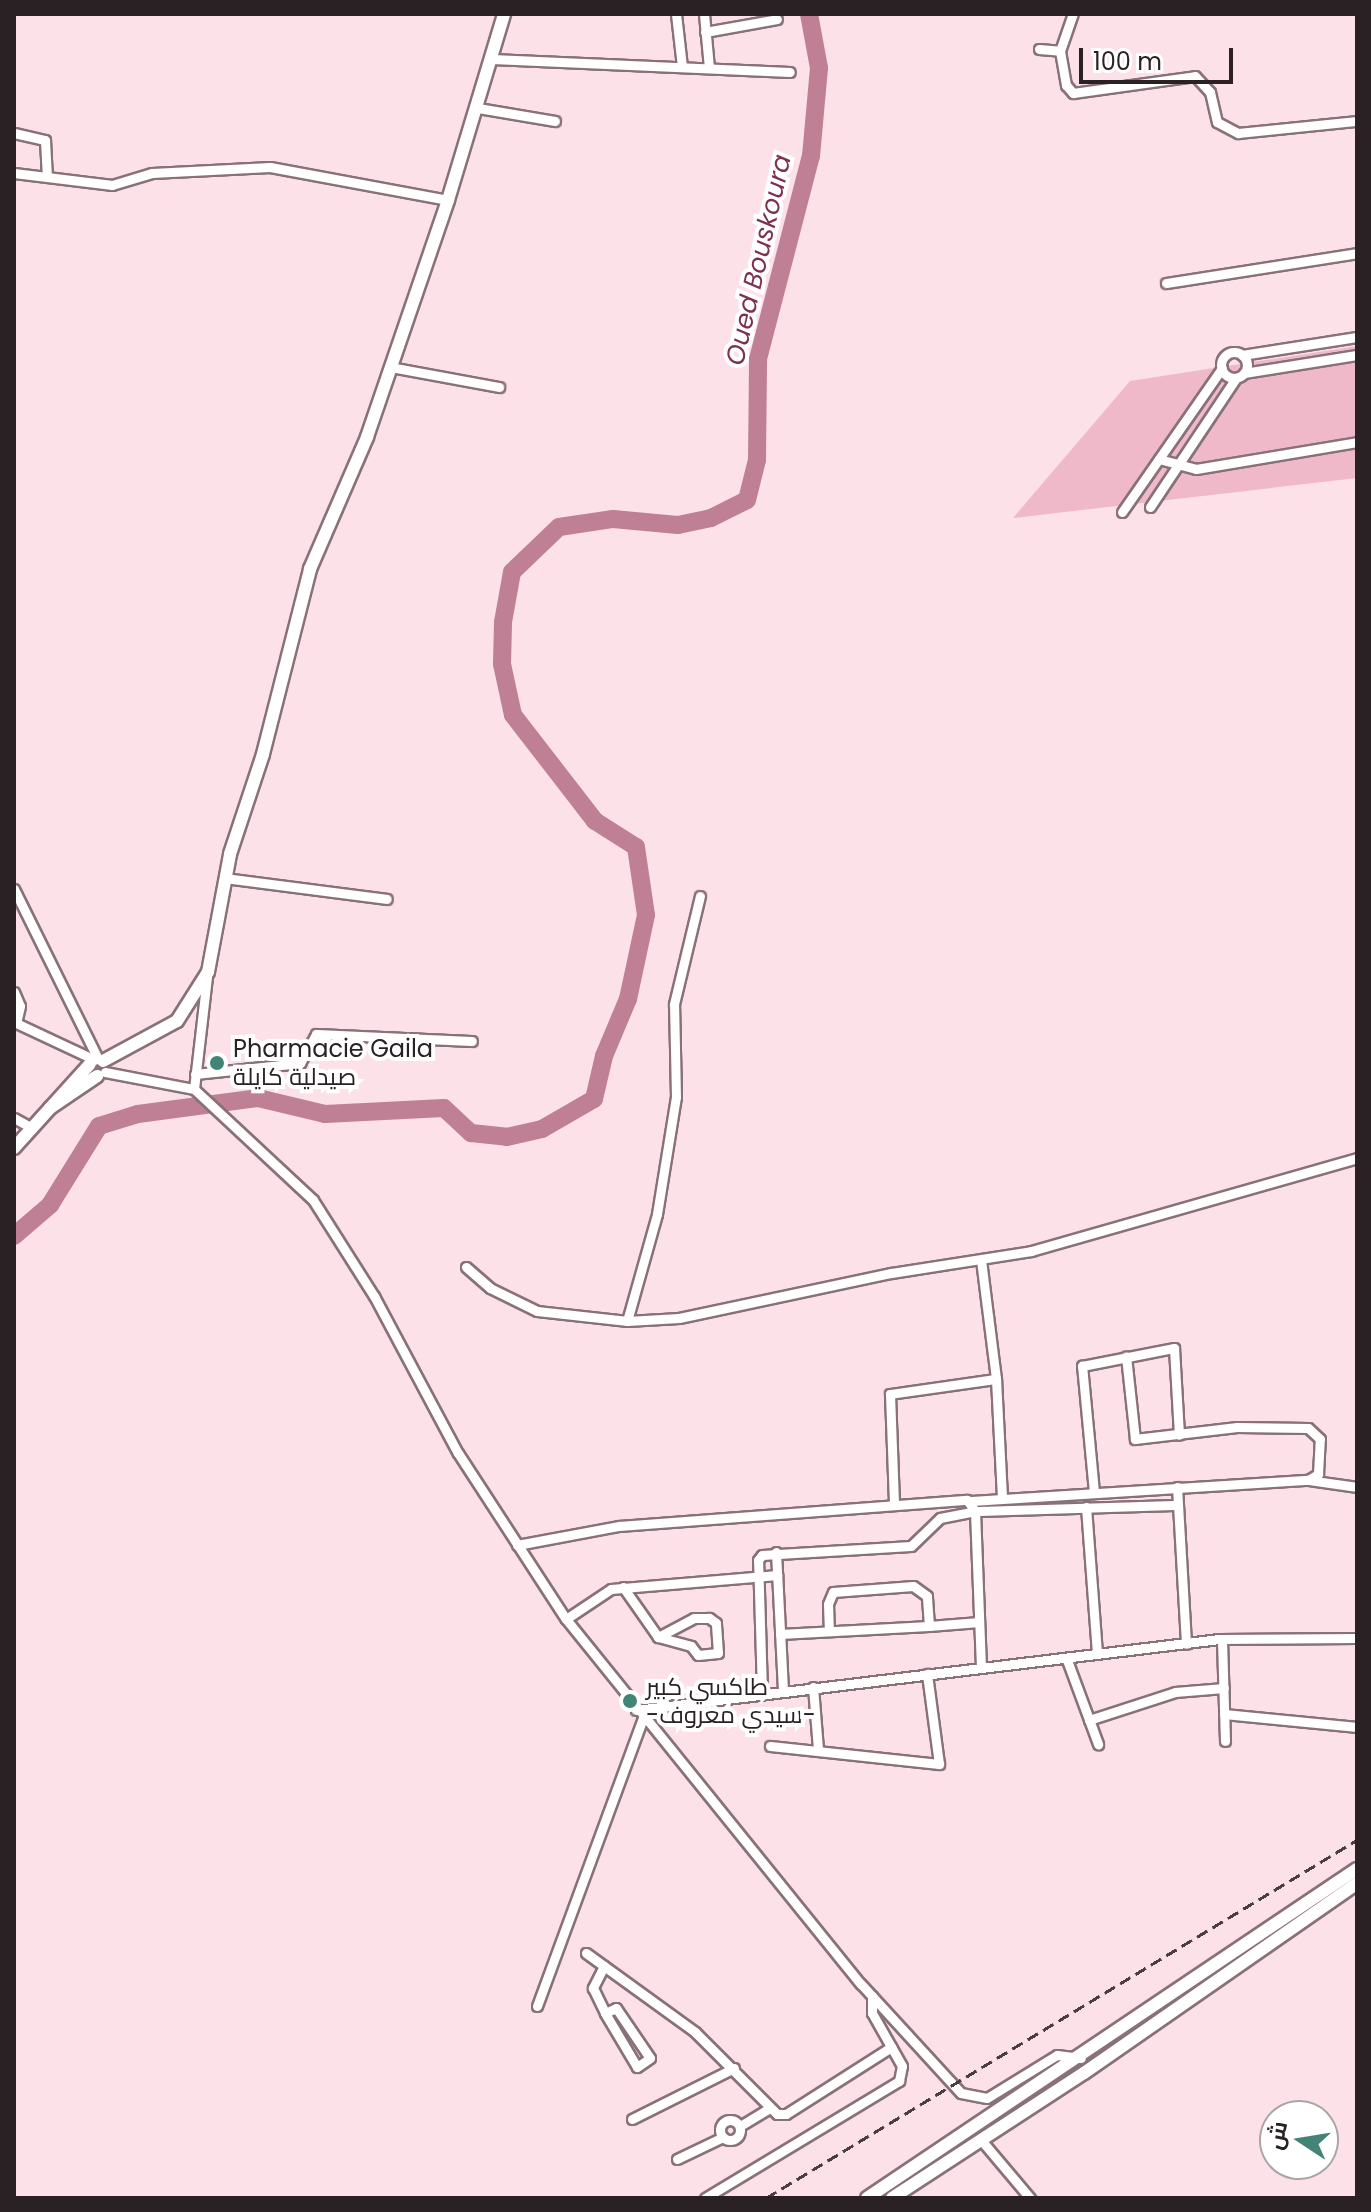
<!DOCTYPE html>
<meta charset="utf-8">
<style>
body{margin:0}
#map{position:relative;width:1371px;height:2212px;overflow:hidden;background:#fce1e9;font-family:Poppins,Cairo,sans-serif}
div>[style]{position:absolute}
[style*='--x']{left:calc(var(--x)*1px);top:calc(var(--y)*1px);width:calc(var(--w)*1px);rotate:calc(var(--a)*1deg)}
.green>*{inset:0;background:#f0b9ca}
.river>*{height:18px;margin:-9px;padding:0 9px;transform-origin:9px;border-radius:9px;background:#bf7f95}
.roads{filter:drop-shadow(2px 0 #897178) drop-shadow(-2px 0 #897178) drop-shadow(0 2px #897178) drop-shadow(0 -2px #897178)}
.street>*{height:9px;margin:-4.5px;padding:0 4.5px;transform-origin:4.5px;border-radius:4.5px;background:#fff}
.street>.ring{margin:-4.5px;padding:0;box-sizing:content-box;background:none;border:9px solid #fff;border-radius:50%}
.secondary>*{height:12px;margin:-6px;padding:0 6px;transform-origin:6px;border-radius:6px;background:#fff}
.rail>*{height:3px;margin-top:-1.5px;transform-origin:0;background:repeating-linear-gradient(90deg,#4a3e42 0 12px,transparent 0 18px)}
.dots>*{width:22px;height:22px;translate:-50% -50%;box-sizing:border-box;border:4px solid #fff;border-radius:50%}
span{translate:-50% -50%;white-space:nowrap;text-align:center;line-height:1.15;-webkit-text-stroke:8px #fff;paint-order:stroke}
.poi-label{font-size:24px;color:#2a2124}
.left{translate:0 -50%;text-align:left}
.water-label{font-size:26px;color:#7e304f;font-style:italic}
.frame{position:absolute;inset:0;border:16px solid #2a2124;pointer-events:none}
.north{position:absolute;left:1259px;top:2100px;width:80px;height:80px;box-sizing:border-box;background:#fff;border:2px solid #aaa6a7;border-radius:50%;rotate:282deg;font-size:22px;font-weight:700;line-height:32px;text-align:center;color:#2a2124}
.north::after{content:'';display:block;margin:auto;width:28px;height:36px;background:#428476;clip-path:polygon(50% 0,100% 100%,50% 72%,0 100%)}
.scale{position:absolute;left:1079px;top:48px;width:154px;height:36px;box-sizing:border-box;border:4px solid #2a2124;border-top:0;padding-left:10px;font-size:24px;line-height:28px;white-space:nowrap;color:#2a2124;-webkit-text-stroke:6px #fff;paint-order:stroke}
</style>
<div id="map">
<div class="green">
<i style="clip-path:polygon(1357px 346px,1357px 478px,1013px 518px,1130px 381px)"></i>
</div>
<div class="river">
<i style="--x:14;--y:1236;--w:48;--a:-40.7"></i>
<i style="--x:50;--y:1205;--w:93;--a:-58.2"></i>
<i style="--x:99;--y:1126;--w:41;--a:-17.1"></i>
<i style="--x:138;--y:1114;--w:121;--a:-7.6"></i>
<i style="--x:258;--y:1098;--w:69;--a:13.4"></i>
<i style="--x:325;--y:1114;--w:119;--a:-2.9"></i>
<i style="--x:444;--y:1108;--w:37;--a:43"></i>
<i style="--x:471;--y:1133;--w:36;--a:6"></i>
<i style="--x:507;--y:1137;--w:36;--a:-13"></i>
<i style="--x:542;--y:1129;--w:60;--a:-30"></i>
<i style="--x:594;--y:1099;--w:44;--a:-76.9"></i>
<i style="--x:604;--y:1056;--w:62;--a:-67.2"></i>
<i style="--x:628;--y:999;--w:86;--a:-77.9"></i>
<i style="--x:646;--y:915;--w:69;--a:-98.4"></i>
<i style="--x:636;--y:847;--w:49;--a:-147.6"></i>
<i style="--x:595;--y:821;--w:134;--a:-127.7"></i>
<i style="--x:513;--y:715;--w:52;--a:-102.2"></i>
<i style="--x:502;--y:664;--w:42;--a:-88.6"></i>
<i style="--x:503;--y:622;--w:51;--a:-79.8"></i>
<i style="--x:512;--y:572;--w:65;--a:-43.8"></i>
<i style="--x:559;--y:527;--w:55;--a:-8.4"></i>
<i style="--x:613;--y:519;--w:65;--a:5.3"></i>
<i style="--x:678;--y:525;--w:34;--a:-12"></i>
<i style="--x:711;--y:518;--w:40;--a:-26.6"></i>
<i style="--x:747;--y:500;--w:41;--a:-76"></i>
<i style="--x:757;--y:460;--w:101;--a:-89.4"></i>
<i style="--x:758;--y:359;--w:210;--a:-75.4"></i>
<i style="--x:811;--y:156;--w:88;--a:-84.8"></i>
<i style="--x:819;--y:68;--w:55;--a:-100.5"></i>
</div>
<div class="roads">
<div class="street">
<i style="--x:676;--y:14;--w:53;--a:83.5"></i>
<i style="--x:704;--y:14;--w:54;--a:84.7"></i>
<i style="--x:705;--y:32;--w:73;--a:-10.2"></i>
<i style="--x:1039;--y:49;--w:21;--a:5"></i>
<i style="--x:1060;--y:51;--w:35;--a:80"></i>
<i style="--x:1066;--y:85;--w:11;--a:49"></i>
<i style="--x:1073;--y:93;--w:123;--a:-7.9"></i>
<i style="--x:1195;--y:76;--w:22;--a:47"></i>
<i style="--x:1210;--y:92;--w:31;--a:77"></i>
<i style="--x:1217;--y:122;--w:24;--a:28"></i>
<i style="--x:1238;--y:133;--w:120;--a:-5.8"></i>
<i style="--x:1060;--y:51;--w:39;--a:-71"></i>
<i style="--x:492;--y:59;--w:298;--a:2.5"></i>
<i style="--x:478;--y:108;--w:78;--a:9.6"></i>
<i style="--x:14;--y:133;--w:32;--a:13"></i>
<i style="--x:45;--y:140;--w:37;--a:87"></i>
<i style="--x:14;--y:173;--w:99;--a:7"></i>
<i style="--x:112;--y:185;--w:42;--a:-16.7"></i>
<i style="--x:152;--y:173;--w:118;--a:-2.9"></i>
<i style="--x:270;--y:167;--w:181;--a:10.5"></i>
<i style="--x:1166;--y:283;--w:193;--a:-8.9"></i>
<i class="ring" style="left:1221px;top:352px;width:17px;height:17px"></i>
<i style="--x:1242;--y:355;--w:116;--a:-8.9"></i>
<i style="--x:390;--y:367;--w:111;--a:10.4"></i>
<i style="--x:1244;--y:373;--w:114;--a:-9.1"></i>
<i style="--x:1159;--y:459;--w:38;--a:15"></i>
<i style="--x:1196;--y:469;--w:163;--a:-9.5"></i>
<i style="--x:1150;--y:507;--w:155;--a:-56.3"></i>
<i style="--x:1122;--y:512;--w:175;--a:-55.2"></i>
<i style="--x:225;--y:878;--w:163;--a:7.4"></i>
<i style="--x:14;--y:889;--w:190;--a:63.7"></i>
<i style="--x:14;--y:992;--w:15;--a:67"></i>
<i style="--x:20;--y:1006;--w:17;--a:103"></i>
<i style="--x:14;--y:1022;--w:89;--a:25.1"></i>
<i style="--x:105;--y:1072;--w:91;--a:10.8"></i>
<i style="--x:194;--y:1089;--w:163;--a:43"></i>
<i style="--x:313;--y:1200;--w:114;--a:57.6"></i>
<i style="--x:374;--y:1296;--w:178;--a:61.9"></i>
<i style="--x:458;--y:1453;--w:198;--a:57"></i>
<i style="--x:566;--y:1619;--w:469;--a:51.1"></i>
<i style="--x:861;--y:1984;--w:148;--a:47.5"></i>
<i style="--x:961;--y:2093;--w:26;--a:11"></i>
<i style="--x:987;--y:2098;--w:82;--a:-31.6"></i>
<i style="--x:1057;--y:2055;--w:24;--a:7"></i>
<i style="--x:195;--y:1074;--w:106;--a:-6"></i>
<i style="--x:300;--y:1063;--w:33;--a:-61"></i>
<i style="--x:316;--y:1034;--w:156;--a:2.6"></i>
<i style="--x:194;--y:1089;--w:113;--a:-83.4"></i>
<i style="--x:14;--y:1118;--w:18;--a:29"></i>
<i style="--x:981;--y:1260;--w:120;--a:82.8"></i>
<i style="--x:466;--y:1267;--w:32;--a:41"></i>
<i style="--x:490;--y:1288;--w:52;--a:26.1"></i>
<i style="--x:537;--y:1311;--w:91;--a:6.3"></i>
<i style="--x:627;--y:1321;--w:52;--a:-3.3"></i>
<i style="--x:679;--y:1318;--w:217;--a:-12"></i>
<i style="--x:891;--y:1273;--w:142;--a:-8.9"></i>
<i style="--x:1031;--y:1251;--w:339;--a:-15.9"></i>
<i style="--x:627;--y:1321;--w:111;--a:-74.3"></i>
<i style="--x:657;--y:1214;--w:119;--a:-80.8"></i>
<i style="--x:676;--y:1097;--w:93;--a:-91.2"></i>
<i style="--x:674;--y:1004;--w:111;--a:-76.5"></i>
<i style="--x:1308;--y:1480;--w:49;--a:8.1"></i>
<i style="--x:1177;--y:1487;--w:157;--a:86.7"></i>
<i style="--x:1094;--y:1492;--w:127;--a:-95.4"></i>
<i style="--x:1082;--y:1366;--w:94;--a:-11.1"></i>
<i style="--x:1174;--y:1348;--w:87;--a:86.7"></i>
<i style="--x:971;--y:1501;--w:338;--a:-3.6"></i>
<i style="--x:1308;--y:1480;--w:12;--a:-31"></i>
<i style="--x:1318;--y:1474;--w:35;--a:-87"></i>
<i style="--x:1320;--y:1439;--w:16;--a:-137"></i>
<i style="--x:1308;--y:1428;--w:71;--a:-179.2"></i>
<i style="--x:1237;--y:1427;--w:103;--a:173.3"></i>
<i style="--x:1135;--y:1439;--w:83;--a:-96.2"></i>
<i style="--x:894;--y:1503;--w:109;--a:-92.1"></i>
<i style="--x:890;--y:1394;--w:107;--a:-8.1"></i>
<i style="--x:996;--y:1379;--w:120;--a:87.1"></i>
<i style="--x:1086;--y:1507;--w:147;--a:85.7"></i>
<i style="--x:517;--y:1545;--w:104;--a:-10.6"></i>
<i style="--x:619;--y:1526;--w:349;--a:-4.3"></i>
<i style="--x:967;--y:1500;--w:14;--a:54"></i>
<i style="--x:975;--y:1511;--w:157;--a:87.8"></i>
<i style="--x:776;--y:1552;--w:138;--a:87.1"></i>
<i style="--x:623;--y:1587;--w:61;--a:55"></i>
<i style="--x:658;--y:1637;--w:34;--a:15"></i>
<i style="--x:691;--y:1646;--w:11;--a:52"></i>
<i style="--x:698;--y:1655;--w:20;--a:-6"></i>
<i style="--x:718;--y:1653;--w:30;--a:-94"></i>
<i style="--x:716;--y:1623;--w:9;--a:-144"></i>
<i style="--x:709;--y:1618;--w:15;--a:180"></i>
<i style="--x:694;--y:1618;--w:41;--a:152.2"></i>
<i style="--x:566;--y:1619;--w:54;--a:-33.7"></i>
<i style="--x:611;--y:1589;--w:167;--a:-4.8"></i>
<i style="--x:929;--y:1626;--w:50;--a:-4.6"></i>
<i style="--x:780;--y:1634;--w:149;--a:-3.1"></i>
<i style="--x:929;--y:1626;--w:30;--a:-94"></i>
<i style="--x:927;--y:1596;--w:17;--a:-144"></i>
<i style="--x:913;--y:1586;--w:80;--a:175.7"></i>
<i style="--x:833;--y:1592;--w:13;--a:113"></i>
<i style="--x:828;--y:1604;--w:27;--a:88"></i>
<i style="--x:1222;--y:1640;--w:101;--a:88.3"></i>
<i style="--x:1067;--y:1660;--w:90;--a:69.7"></i>
<i style="--x:813;--y:1687;--w:62;--a:85.4"></i>
<i style="--x:762;--y:1692;--w:132;--a:-91.7"></i>
<i style="--x:758;--y:1560;--w:6;--a:-51"></i>
<i style="--x:762;--y:1555;--w:149;--a:-3.5"></i>
<i style="--x:911;--y:1546;--w:40;--a:-44"></i>
<i style="--x:940;--y:1518;--w:36;--a:-11"></i>
<i style="--x:975;--y:1511;--w:203;--a:-1.7"></i>
<i style="--x:636;--y:1710;--w:587;--a:-6.94"></i>
<i style="--x:1219;--y:1639;--w:138;--a:-0.4"></i>
<i style="--x:1224;--y:1714;--w:134;--a:5.6"></i>
<i style="--x:1089;--y:1720;--w:90;--a:-18"></i>
<i style="--x:1175;--y:1692;--w:49;--a:-4.7"></i>
<i style="--x:770;--y:1746;--w:170;--a:6.1"></i>
<i style="--x:939;--y:1764;--w:91;--a:-97.6"></i>
<i style="--x:586;--y:1953;--w:135;--a:35.9"></i>
<i style="--x:695;--y:2032;--w:116;--a:45"></i>
<i style="--x:777;--y:2114;--w:9;--a:0"></i>
<i style="--x:786;--y:2114;--w:125;--a:-32.5"></i>
<i style="--x:604;--y:1966;--w:25;--a:117"></i>
<i style="--x:593;--y:1988;--w:28;--a:64"></i>
<i style="--x:537;--y:2006;--w:307;--a:-69.8"></i>
<i style="--x:616;--y:2008;--w:60;--a:55.8"></i>
<i style="--x:650;--y:2058;--w:16;--a:145"></i>
<i style="--x:637;--y:2067;--w:63;--a:-120.7"></i>
<i style="--x:605;--y:2013;--w:12;--a:-24"></i>
<i style="--x:632;--y:2119;--w:114;--a:-26.6"></i>
<i class="ring" style="left:720px;top:2120px;width:11px;height:11px"></i>
<i style="--x:740;--y:2126;--w:35;--a:-31"></i>
<i style="--x:982;--y:2141;--w:75;--a:49.9"></i>
<i style="--x:677;--y:2159;--w:51;--a:-25.6"></i>
<i style="--x:705;--y:2198;--w:227;--a:-31.1"></i>
<i style="--x:899;--y:2081;--w:15;--a:-79"></i>
<i style="--x:902;--y:2066;--w:61;--a:-119.5"></i>
<i style="--x:872;--y:2013;--w:17;--a:-90"></i>
</div>
<div class="secondary">
<i style="--x:103;--y:1061;--w:84;--a:-28.4"></i>
<i style="--x:177;--y:1021;--w:58;--a:-57.7"></i>
<i style="--x:208;--y:972;--w:120;--a:-79.4"></i>
<i style="--x:230;--y:854;--w:105;--a:-71.7"></i>
<i style="--x:263;--y:754;--w:191;--a:-75.7"></i>
<i style="--x:310;--y:569;--w:144;--a:-66.6"></i>
<i style="--x:367;--y:437;--w:250;--a:-71.1"></i>
<i style="--x:448;--y:200;--w:194;--a:-73.2"></i>
<i style="--x:50;--y:1108;--w:57;--a:-34.2"></i>
<i style="--x:14;--y:1148;--w:113;--a:-47.9"></i>
<i style="--x:867;--y:2198;--w:590;--a:-33.88"></i>
<i style="--x:892;--y:2198;--w:229;--a:-33.1"></i>
<i style="--x:1084;--y:2073;--w:333;--a:-34.8"></i>
</div>
</div>
<div class="rail">
<i style="--x:766;--y:2198;--w:691;--a:-31.21"></i>
</div>
<div class="dots">
<i style="left:217px;top:1063px;background:#428476"></i>
<i style="left:630px;top:1701px;background:#428476"></i>
</div>
<div class="poi-label">
<span class="left" style="left:233px;top:1063px">Pharmacie Gaila<br>صيدلية كايلة</span>
<span class="left" style="left:646px;top:1701px">طاكسي كبير<br>-سيدي معروف-</span>
</div>
<div class="water-label">
<span style="left:759px;top:260px;rotate:-77deg">Oued Bouskoura</span>
</div>
<div class="frame"></div>
<div class="north">ش</div>
<div class="scale">100 m</div>
</div>
